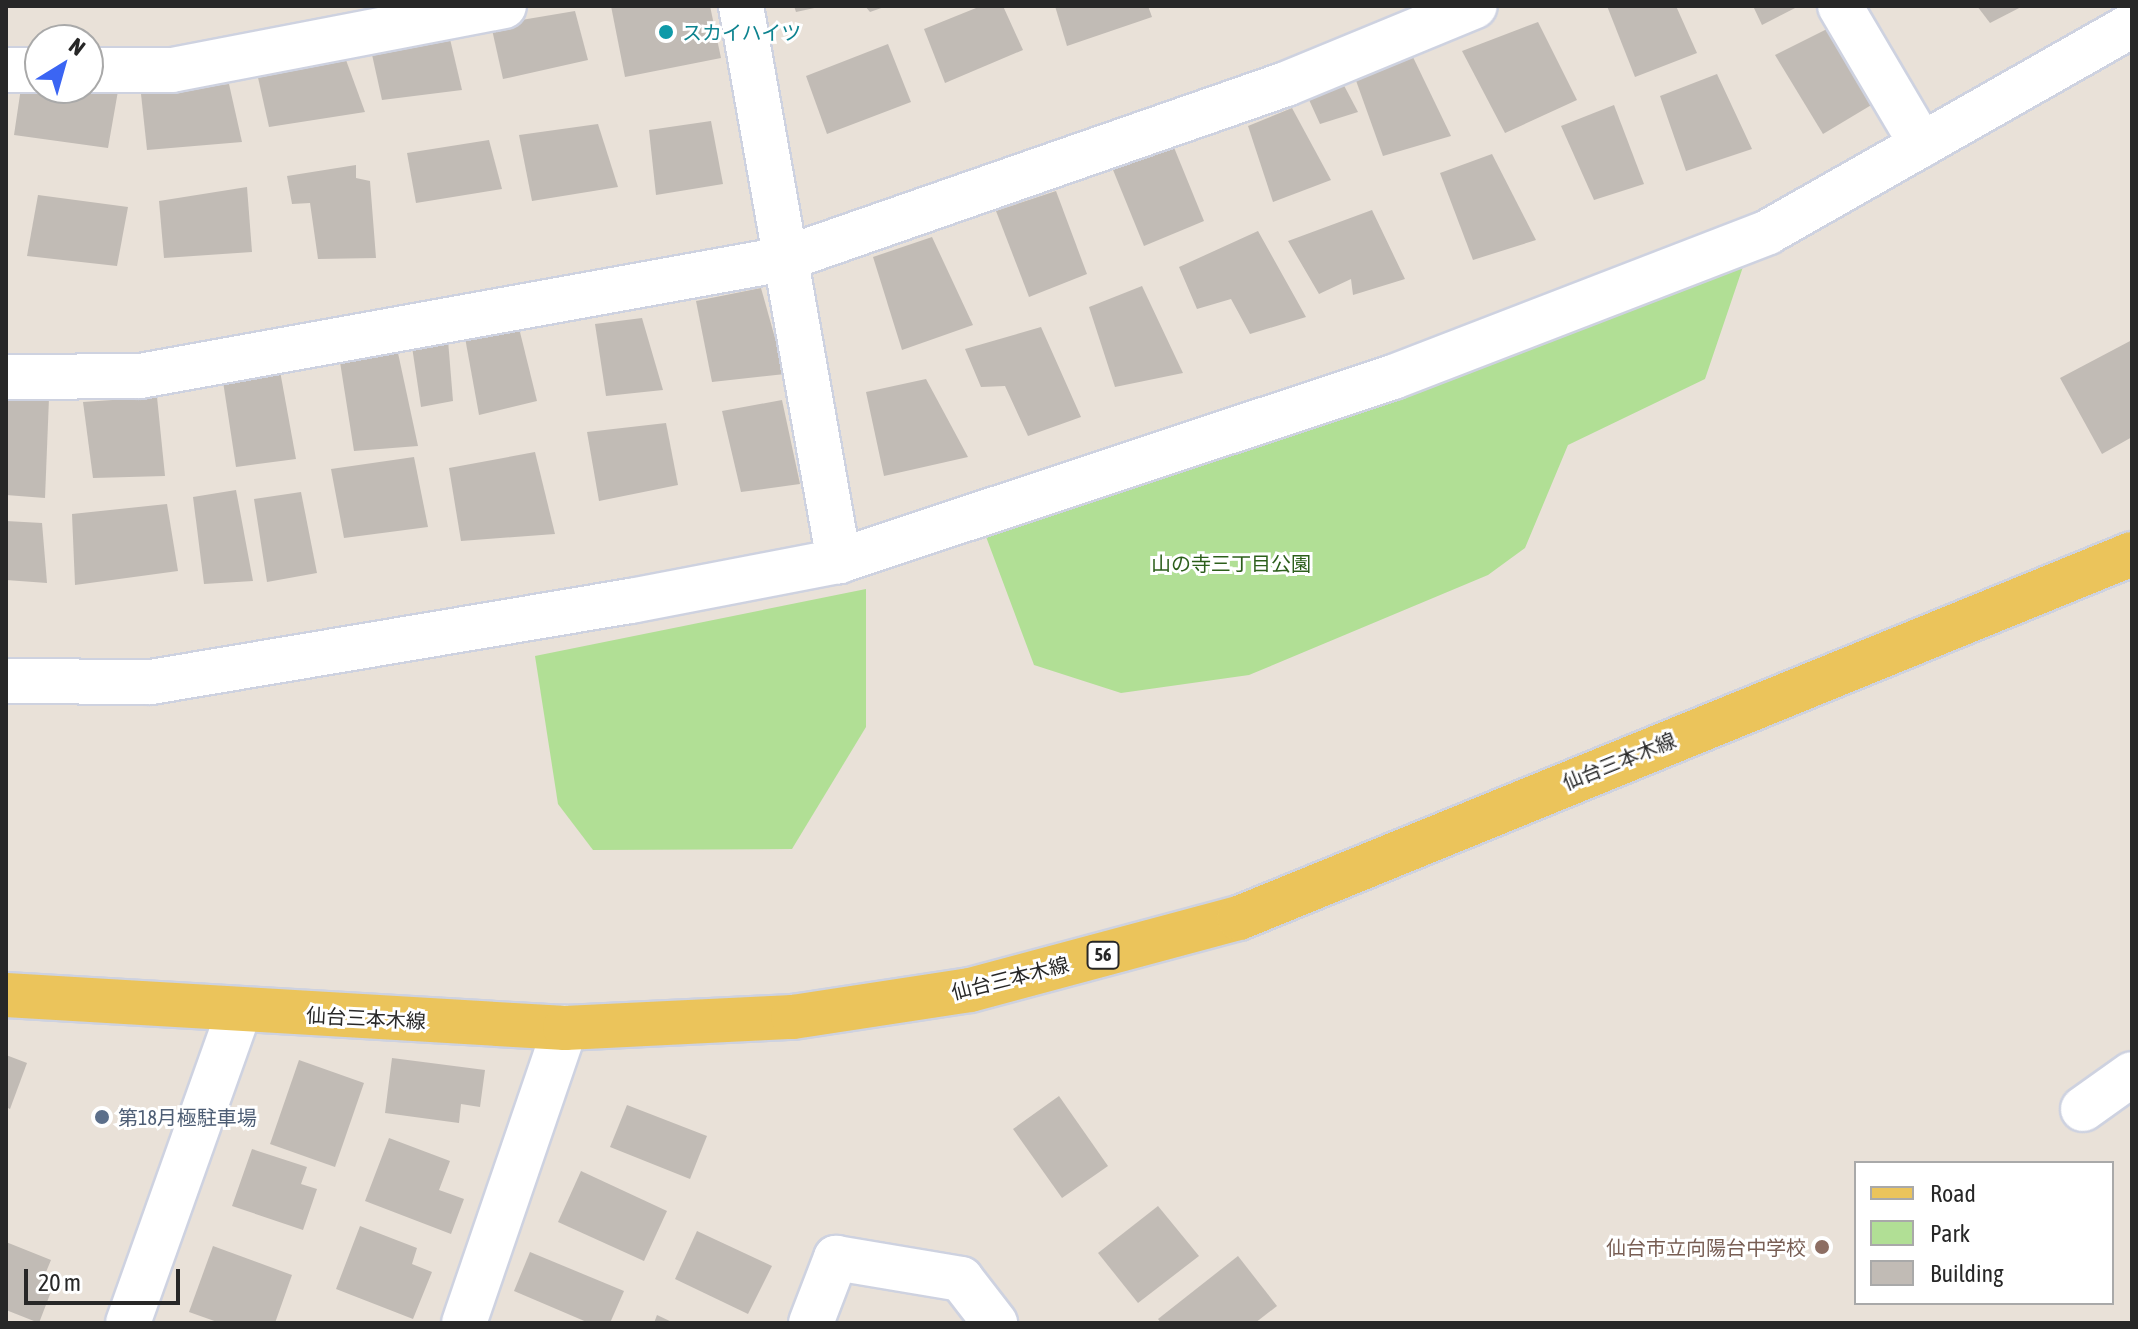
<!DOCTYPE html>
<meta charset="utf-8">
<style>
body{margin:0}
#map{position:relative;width:2138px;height:1329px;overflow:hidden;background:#e9e1d8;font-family:"Asap Condensed","Noto Sans JP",sans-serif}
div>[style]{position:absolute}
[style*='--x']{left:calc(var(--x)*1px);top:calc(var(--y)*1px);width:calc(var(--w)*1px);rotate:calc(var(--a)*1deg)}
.green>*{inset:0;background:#b1df95}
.building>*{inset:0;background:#c1bbb5}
.roads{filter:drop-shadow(2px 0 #ced2e0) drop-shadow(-2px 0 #ced2e0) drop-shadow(0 2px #ced2e0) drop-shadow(0 -2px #ced2e0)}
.minor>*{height:44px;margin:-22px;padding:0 22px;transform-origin:22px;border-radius:22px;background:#fff}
.major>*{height:44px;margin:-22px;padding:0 22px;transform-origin:22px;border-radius:22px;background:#ebc45b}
.dots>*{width:22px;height:22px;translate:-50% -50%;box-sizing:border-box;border:4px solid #fff;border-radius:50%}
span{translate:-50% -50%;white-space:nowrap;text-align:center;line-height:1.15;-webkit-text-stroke:6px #fff;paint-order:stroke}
.shield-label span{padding:2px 6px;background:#fff;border:2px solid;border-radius:6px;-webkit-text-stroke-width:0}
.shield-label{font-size:18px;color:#272727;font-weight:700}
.culture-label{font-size:20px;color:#0d838f}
.left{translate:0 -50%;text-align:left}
.park-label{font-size:20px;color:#2c5f1b}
.street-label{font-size:20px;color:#272727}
.service-label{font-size:20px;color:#4e5e75}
.education-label{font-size:20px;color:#785e54}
.right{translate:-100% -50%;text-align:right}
.frame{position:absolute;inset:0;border:8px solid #272727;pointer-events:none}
.legend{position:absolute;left:1854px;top:1161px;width:260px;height:144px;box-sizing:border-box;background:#fff;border:2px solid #a9a9a9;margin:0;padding:10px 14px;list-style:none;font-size:24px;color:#272727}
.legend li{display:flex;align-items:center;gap:16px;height:40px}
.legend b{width:40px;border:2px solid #a9a9a9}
.north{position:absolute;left:24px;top:24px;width:80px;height:80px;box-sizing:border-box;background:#fff;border:2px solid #a9a9a9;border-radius:50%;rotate:37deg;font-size:22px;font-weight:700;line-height:32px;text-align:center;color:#272727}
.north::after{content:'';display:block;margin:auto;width:28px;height:36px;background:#3b65f3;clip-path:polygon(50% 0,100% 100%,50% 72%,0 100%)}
.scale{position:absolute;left:24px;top:1269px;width:156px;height:36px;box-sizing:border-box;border:4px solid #272727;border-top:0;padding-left:10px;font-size:24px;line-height:28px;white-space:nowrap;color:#272727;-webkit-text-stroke:6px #fff;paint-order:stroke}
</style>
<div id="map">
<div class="green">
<i style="clip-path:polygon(1748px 252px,1705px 379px,1568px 445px,1525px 548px,1488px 575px,1249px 675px,1121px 693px,1034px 665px,985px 534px)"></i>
<i style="clip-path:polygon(866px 589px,866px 727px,792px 849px,593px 850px,558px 804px,535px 656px)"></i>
</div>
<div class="building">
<i style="clip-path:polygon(611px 6px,710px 6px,721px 58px,625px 77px)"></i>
<i style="clip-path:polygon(794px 6px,818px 6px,819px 7px,796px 12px)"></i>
<i style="clip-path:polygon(865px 6px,887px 6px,870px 12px)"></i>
<i style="clip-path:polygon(981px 6px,1003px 6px,1023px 50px,945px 83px,924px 29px)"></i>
<i style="clip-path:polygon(1055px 6px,1148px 6px,1152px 17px,1067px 46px)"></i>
<i style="clip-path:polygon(1607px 6px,1676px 6px,1697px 53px,1635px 77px)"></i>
<i style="clip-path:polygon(1753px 6px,1799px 6px,1762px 25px)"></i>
<i style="clip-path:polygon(1977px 6px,2023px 6px,1990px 23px)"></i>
<i style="clip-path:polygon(575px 11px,588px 60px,503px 79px,491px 25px)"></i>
<i style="clip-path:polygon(1538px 22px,1577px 100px,1505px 133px,1462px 51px)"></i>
<i style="clip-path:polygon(1831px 27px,1873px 104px,1823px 134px,1775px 55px)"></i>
<i style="clip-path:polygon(450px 39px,462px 90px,382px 100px,371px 50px)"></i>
<i style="clip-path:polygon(888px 44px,911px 102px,827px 134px,806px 76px)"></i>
<i style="clip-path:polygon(1411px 53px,1451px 136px,1383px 156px,1354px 75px)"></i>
<i style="clip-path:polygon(346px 60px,365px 112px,269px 127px,257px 73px)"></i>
<i style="clip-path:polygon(1717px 74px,1752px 149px,1686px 171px,1660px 96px)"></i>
<i style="clip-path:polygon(1339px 76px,1358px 112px,1320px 124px,1305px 91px)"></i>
<i style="clip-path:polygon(22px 81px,40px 88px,118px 91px,108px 148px,14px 135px)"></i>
<i style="clip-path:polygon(229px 84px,242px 142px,147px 150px,141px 94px)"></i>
<i style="clip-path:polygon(1614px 105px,1644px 184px,1594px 200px,1561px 126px)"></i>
<i style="clip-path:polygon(1292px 108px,1331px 180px,1273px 202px,1248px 126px)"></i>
<i style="clip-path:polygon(711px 121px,723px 184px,656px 195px,649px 130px)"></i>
<i style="clip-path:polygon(598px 124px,618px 187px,532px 201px,519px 135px)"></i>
<i style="clip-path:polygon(489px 140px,502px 189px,416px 203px,407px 153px)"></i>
<i style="clip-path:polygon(1173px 145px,1204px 221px,1144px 246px,1111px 165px)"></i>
<i style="clip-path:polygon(1492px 154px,1536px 240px,1473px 260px,1440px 173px)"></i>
<i style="clip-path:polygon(356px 165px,356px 178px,370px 181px,376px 258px,318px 259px,310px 203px,292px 204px,287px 176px)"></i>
<i style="clip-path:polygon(247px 187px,252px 252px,164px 258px,159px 201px)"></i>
<i style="clip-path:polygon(1056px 191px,1087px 274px,1029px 297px,996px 211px)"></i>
<i style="clip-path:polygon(38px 195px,128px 207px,117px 266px,27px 256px)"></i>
<i style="clip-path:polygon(1372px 210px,1405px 279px,1353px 295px,1351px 279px,1319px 294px,1288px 241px)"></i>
<i style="clip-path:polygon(1258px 231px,1306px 317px,1250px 334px,1231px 299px,1197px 309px,1179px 267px)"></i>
<i style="clip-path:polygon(932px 237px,973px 325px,902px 350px,873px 257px)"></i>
<i style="clip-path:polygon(1142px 286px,1183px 373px,1115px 387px,1089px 307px)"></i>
<i style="clip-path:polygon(761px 288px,785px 374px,712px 382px,696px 301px)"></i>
<i style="clip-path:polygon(642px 318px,663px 390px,606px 396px,595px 324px)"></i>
<i style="clip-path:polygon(518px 324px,537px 401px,479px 415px,464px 332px)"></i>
<i style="clip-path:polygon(1041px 327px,1081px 417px,1028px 436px,1005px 386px,981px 387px,965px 349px)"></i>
<i style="clip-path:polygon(411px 340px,448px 340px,453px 401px,421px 407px)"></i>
<i style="clip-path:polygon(2132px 340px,2132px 437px,2102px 454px,2060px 378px)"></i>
<i style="clip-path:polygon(398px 353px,418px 446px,354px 451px,340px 362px)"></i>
<i style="clip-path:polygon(280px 371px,296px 459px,236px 467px,222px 375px)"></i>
<i style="clip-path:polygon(926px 379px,968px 457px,884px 476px,866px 392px)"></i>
<i style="clip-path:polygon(157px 397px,165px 476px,93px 478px,83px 402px)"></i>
<i style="clip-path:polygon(6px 398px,49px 398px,45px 498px,6px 495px)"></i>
<i style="clip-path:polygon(782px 400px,800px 484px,741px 492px,722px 411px)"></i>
<i style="clip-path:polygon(666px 423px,678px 485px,599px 501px,587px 432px)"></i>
<i style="clip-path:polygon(535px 452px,555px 534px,461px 541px,449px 468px)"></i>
<i style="clip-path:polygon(414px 457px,428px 527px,344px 538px,331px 469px)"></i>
<i style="clip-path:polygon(236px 490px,253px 581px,204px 584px,193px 497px)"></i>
<i style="clip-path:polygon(301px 492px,317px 573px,267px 582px,254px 499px)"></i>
<i style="clip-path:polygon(167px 504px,178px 571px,75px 585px,72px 514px)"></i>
<i style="clip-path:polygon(6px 521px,42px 523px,47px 583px,6px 580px)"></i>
<i style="clip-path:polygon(6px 1055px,27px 1063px,10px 1109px,6px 1107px)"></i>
<i style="clip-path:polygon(392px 1058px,485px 1070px,480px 1107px,461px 1104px,459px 1123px,385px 1113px)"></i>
<i style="clip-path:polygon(299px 1060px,364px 1083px,335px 1167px,270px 1144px)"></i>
<i style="clip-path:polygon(1059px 1096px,1108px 1166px,1062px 1198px,1013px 1129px)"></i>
<i style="clip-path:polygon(627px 1105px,707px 1136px,690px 1179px,610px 1147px)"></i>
<i style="clip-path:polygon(389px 1138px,450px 1161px,439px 1190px,464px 1199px,451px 1234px,365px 1201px)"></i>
<i style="clip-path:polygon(252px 1149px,307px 1167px,301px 1184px,317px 1189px,303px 1230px,232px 1206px)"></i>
<i style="clip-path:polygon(581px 1171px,667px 1211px,644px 1261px,558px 1222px)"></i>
<i style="clip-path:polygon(1158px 1206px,1199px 1256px,1138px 1303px,1098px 1253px)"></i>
<i style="clip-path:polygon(360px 1226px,417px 1248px,412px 1264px,432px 1272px,413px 1319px,336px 1289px)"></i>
<i style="clip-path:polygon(697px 1231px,772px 1266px,748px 1314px,675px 1279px)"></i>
<i style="clip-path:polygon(6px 1242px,51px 1260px,46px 1272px,57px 1276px,39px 1323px,6px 1310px)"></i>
<i style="clip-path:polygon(213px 1246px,292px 1275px,275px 1323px,220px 1323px,189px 1312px)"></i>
<i style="clip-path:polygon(530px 1252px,624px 1291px,610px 1323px,589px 1323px,514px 1291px)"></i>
<i style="clip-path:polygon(1238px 1256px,1277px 1306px,1255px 1323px,1161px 1323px,1158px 1319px)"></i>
<i style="clip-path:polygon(657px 1315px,674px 1323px,654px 1323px)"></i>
</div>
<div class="roads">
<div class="minor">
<i style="--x:741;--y:6;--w:564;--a:79.99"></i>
<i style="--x:1840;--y:6;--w:161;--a:59.5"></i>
<i style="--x:6;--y:70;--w:34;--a:0"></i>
<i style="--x:88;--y:70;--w:84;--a:0"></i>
<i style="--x:172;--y:70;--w:338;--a:-10.9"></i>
<i style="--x:6;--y:377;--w:134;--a:-0.4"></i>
<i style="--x:140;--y:376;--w:655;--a:-10.3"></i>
<i style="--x:784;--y:259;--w:532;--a:-19.22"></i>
<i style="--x:1286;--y:84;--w:204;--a:-22.4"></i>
<i style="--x:6;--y:681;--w:145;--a:0.4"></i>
<i style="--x:151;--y:682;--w:487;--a:-9.6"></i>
<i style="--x:631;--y:601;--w:212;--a:-10.9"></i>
<i style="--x:839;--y:561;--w:584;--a:-18.37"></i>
<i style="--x:1393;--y:377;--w:402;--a:-21.1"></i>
<i style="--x:1768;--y:232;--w:419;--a:-29.6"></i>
<i style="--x:2083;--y:1109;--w:60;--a:-35.5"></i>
<i style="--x:128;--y:1323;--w:331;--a:-70.4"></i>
<i style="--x:464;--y:1323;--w:312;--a:-71.1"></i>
<i style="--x:811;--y:1323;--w:70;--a:-69"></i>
<i style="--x:836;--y:1258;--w:127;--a:9.5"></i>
<i style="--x:961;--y:1279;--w:56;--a:52.3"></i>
</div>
<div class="major">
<i style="--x:6;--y:995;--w:560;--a:3.38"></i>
<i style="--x:565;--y:1028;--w:228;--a:-2.8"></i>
<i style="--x:793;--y:1017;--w:179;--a:-8.7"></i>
<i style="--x:970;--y:990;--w:278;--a:-15"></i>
<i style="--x:1239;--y:918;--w:964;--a:-22.18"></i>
</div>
</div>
<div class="dots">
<i style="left:666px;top:32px;background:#0f9aa8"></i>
<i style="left:102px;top:1117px;background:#5c6f8a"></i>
<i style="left:1822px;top:1247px;background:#8d6e63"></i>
</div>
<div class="shield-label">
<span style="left:1103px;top:955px">56</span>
</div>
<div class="culture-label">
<span class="left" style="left:682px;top:32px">スカイハイツ</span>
</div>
<div class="park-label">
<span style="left:1231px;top:563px">山の寺三丁目公園</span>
</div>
<div class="street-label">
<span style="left:1619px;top:761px;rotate:-22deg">仙台三本木線</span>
<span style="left:1010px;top:978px;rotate:-14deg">仙台三本木線</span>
<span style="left:366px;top:1018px;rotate:3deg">仙台三本木線</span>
</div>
<div class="service-label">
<span class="left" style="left:118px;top:1117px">第18月極駐車場</span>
</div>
<div class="education-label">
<span class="right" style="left:1806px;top:1247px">仙台市立向陽台中学校</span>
</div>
<div class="frame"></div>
<ul class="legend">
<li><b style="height:10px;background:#ebc45b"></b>Road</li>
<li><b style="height:22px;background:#b1df95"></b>Park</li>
<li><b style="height:22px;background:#c1bbb5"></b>Building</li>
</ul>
<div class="north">N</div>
<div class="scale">20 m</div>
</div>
